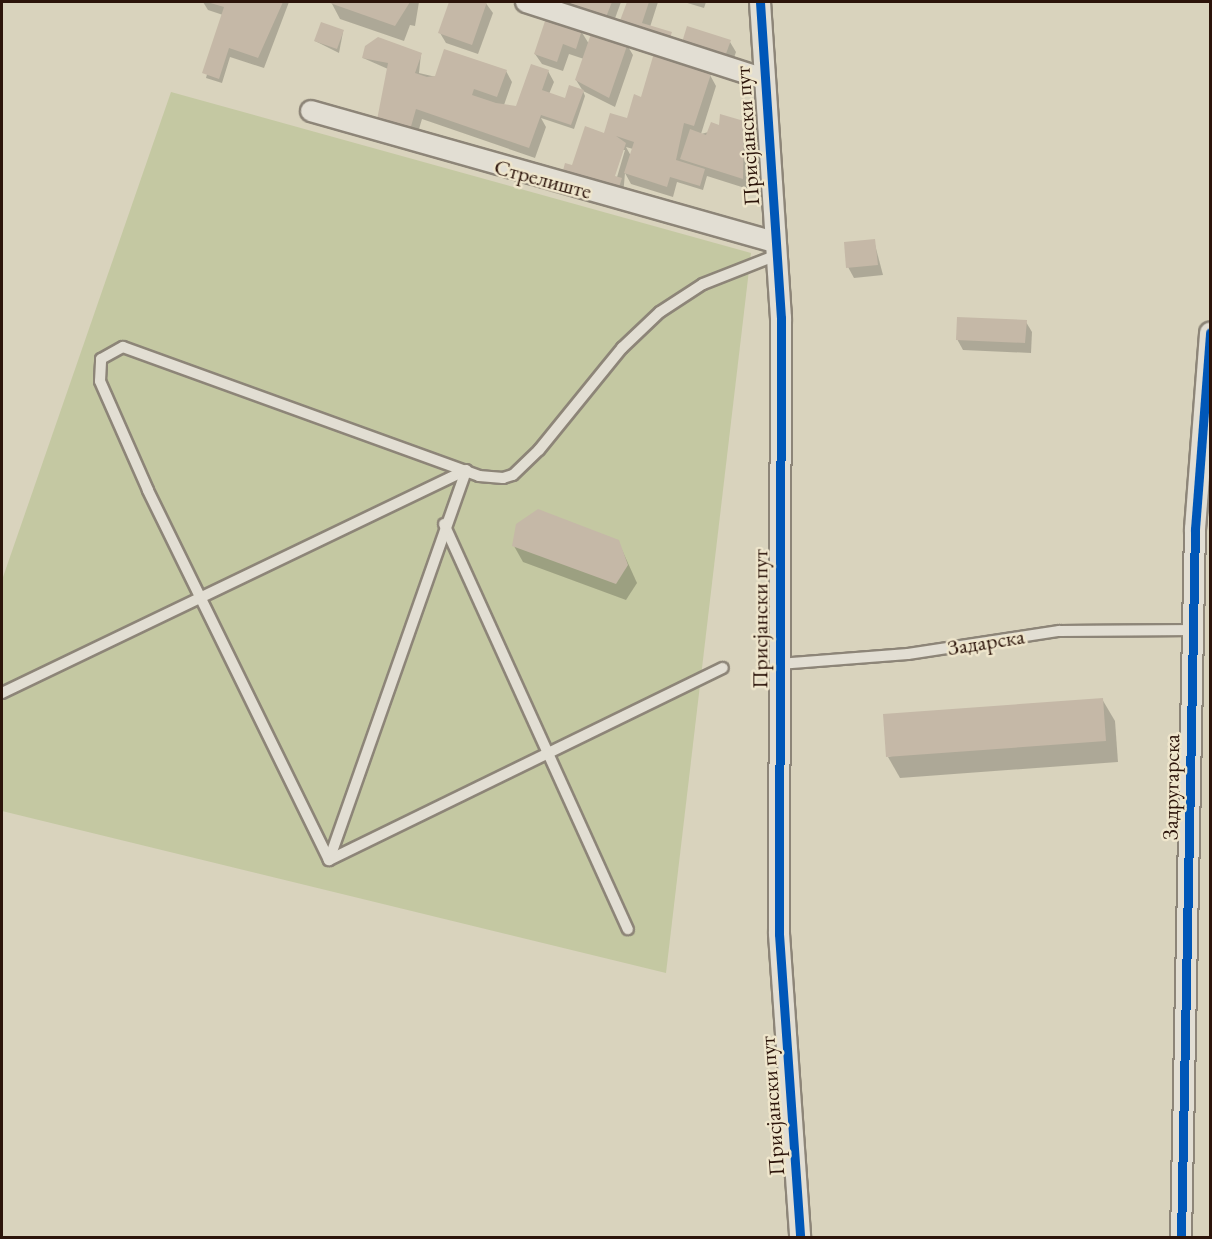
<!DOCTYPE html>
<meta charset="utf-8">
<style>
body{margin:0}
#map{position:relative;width:1212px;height:1239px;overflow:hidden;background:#d9d3bd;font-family:"EB Garamond",serif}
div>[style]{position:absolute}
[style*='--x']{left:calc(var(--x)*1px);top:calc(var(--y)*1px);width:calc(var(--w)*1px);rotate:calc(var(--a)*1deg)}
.green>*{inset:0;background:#c4c8a2}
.shadow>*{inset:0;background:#0003}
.building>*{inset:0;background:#c5b8a7}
.roads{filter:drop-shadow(2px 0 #8d8578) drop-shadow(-2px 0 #8d8578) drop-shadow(0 2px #8d8578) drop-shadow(0 -2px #8d8578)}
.lane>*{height:10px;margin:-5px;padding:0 5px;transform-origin:5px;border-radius:5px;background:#e2ded3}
.street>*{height:20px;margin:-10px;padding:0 10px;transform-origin:10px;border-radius:10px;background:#e2ded3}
.cycleway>*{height:9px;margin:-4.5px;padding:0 4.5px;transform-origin:4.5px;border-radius:4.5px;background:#0057b8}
span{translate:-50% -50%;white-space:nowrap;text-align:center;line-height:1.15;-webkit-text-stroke:5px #efe6cc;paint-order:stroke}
.street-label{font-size:22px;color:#2c140a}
.frame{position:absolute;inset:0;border:3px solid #2c140a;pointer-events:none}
</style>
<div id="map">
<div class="green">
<i style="clip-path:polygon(171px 92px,751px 253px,666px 973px,2px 811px,2px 580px)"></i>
</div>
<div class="shadow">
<i style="clip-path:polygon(203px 2px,289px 2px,264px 68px,230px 57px,222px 83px,206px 78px,223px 15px,208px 10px)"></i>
<i style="clip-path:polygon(331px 2px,419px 2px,415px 26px,410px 25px,404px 41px,340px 19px)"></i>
<i style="clip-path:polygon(450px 2px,485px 2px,493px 13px,478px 54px,446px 43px,440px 33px)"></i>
<i style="clip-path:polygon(544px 2px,621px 2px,610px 32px)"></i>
<i style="clip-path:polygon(628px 2px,658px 2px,650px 27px,671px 34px,669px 51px,620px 26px)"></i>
<i style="clip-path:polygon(684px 2px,706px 2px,704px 8px)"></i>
<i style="clip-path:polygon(581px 31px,589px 44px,627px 45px,633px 55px,615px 107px,583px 91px,576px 80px,584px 59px,569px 54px,563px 71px,542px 64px,535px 54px)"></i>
<i style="clip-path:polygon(343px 32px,339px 53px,315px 41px)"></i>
<i style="clip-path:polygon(730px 42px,736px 52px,729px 72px,688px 59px)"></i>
<i style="clip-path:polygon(421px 54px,419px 73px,436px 77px,506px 71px,512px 82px,504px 105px,517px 108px,548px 71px,554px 82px,549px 94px,566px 99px,583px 91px,585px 96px,574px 129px,541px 118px,546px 127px,535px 158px,422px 119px,414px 146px,388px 69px,363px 58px)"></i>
<i style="clip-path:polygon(evenodd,710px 75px,716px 86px,701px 134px,743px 123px,748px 189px,707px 176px,703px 190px,677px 182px,673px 197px,631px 184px,625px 173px,622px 207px,571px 167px,627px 122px,642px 99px,710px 75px,626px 147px,633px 149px,631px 156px,626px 147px,710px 75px,622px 150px,625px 150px,615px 184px,612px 183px,622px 150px)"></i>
<i style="clip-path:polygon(874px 241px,883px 275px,854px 278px,848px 267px)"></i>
<i style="clip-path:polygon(1026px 322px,1032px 332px,1031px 353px,963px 350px,957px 339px)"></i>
<i style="clip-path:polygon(618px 541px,637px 583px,626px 600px,523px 562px,514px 546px)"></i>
<i style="clip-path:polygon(1102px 699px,1115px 721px,1118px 762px,900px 778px,888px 757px)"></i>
</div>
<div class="building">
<i style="clip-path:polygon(207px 2px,283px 2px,258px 58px,229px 48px,219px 79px,202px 73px,224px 7px)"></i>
<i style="clip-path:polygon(327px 2px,410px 2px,395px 26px)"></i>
<i style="clip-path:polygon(449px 2px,487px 2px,472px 45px,438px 33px)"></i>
<i style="clip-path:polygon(559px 2px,612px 2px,604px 22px,558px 5px)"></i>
<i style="clip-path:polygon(627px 2px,649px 2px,642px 23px,672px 32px,667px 47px,618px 26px)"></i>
<i style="clip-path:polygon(546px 18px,582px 30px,576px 49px,563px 44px,557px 62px,534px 54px)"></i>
<i style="clip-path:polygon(321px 22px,344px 30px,337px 49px,314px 41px)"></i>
<i style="clip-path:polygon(687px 26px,731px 40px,723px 62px,680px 49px)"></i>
<i style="clip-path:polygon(592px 31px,628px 43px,609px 98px,575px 80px)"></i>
<i style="clip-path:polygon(378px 37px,422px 53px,415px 73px,427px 77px,435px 76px,444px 49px,507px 70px,497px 97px,474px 89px,472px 95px,496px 103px,516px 106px,531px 64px,549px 70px,542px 90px,565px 98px,569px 85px,584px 90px,571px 125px,541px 115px,529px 148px,416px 109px,408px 137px,376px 125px,388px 63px,362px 58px,365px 46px)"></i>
<i style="clip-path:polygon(654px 53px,711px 74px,694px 126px,684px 123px,676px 160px,705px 169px,700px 186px,670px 177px,667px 187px,624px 173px,634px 142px,616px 136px,626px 143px,615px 176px,622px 178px,616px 197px,560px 182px,565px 163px,572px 165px,585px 126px,604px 133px,610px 113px,627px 118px,634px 94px,641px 97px)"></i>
<i style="clip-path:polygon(720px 114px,744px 121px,743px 179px,680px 159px,690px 129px,706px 135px,711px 122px,719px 125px)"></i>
<i style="clip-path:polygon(875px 239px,878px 265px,846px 268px,844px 242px)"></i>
<i style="clip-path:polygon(957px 317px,1027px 320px,1025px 343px,956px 340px)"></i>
<i style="clip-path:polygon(538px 509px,619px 540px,628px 565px,616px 584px,512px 546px,516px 524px)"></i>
<i style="clip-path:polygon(1103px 698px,1106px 741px,886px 757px,883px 714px)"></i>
</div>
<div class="roads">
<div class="lane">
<i style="--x:444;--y:524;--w:445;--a:65.6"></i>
<i style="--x:779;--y:664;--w:129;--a:-4.4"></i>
<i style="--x:908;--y:654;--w:153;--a:-8.7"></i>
<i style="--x:1059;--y:631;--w:135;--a:-0.4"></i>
<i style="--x:2;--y:693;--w:515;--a:-25.67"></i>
<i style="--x:329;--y:860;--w:412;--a:-116.1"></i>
<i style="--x:148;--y:490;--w:119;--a:-113.8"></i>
<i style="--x:100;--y:381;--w:22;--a:-87"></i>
<i style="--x:101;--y:359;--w:25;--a:-29"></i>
<i style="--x:123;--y:347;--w:379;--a:19.9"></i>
<i style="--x:479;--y:476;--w:24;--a:5"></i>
<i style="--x:503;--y:478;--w:10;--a:-17"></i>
<i style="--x:513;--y:475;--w:36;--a:-44"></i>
<i style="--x:539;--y:450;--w:132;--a:-50.9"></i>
<i style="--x:622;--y:348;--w:52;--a:-43.5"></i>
<i style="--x:660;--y:312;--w:51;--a:-33.1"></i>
<i style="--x:703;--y:284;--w:79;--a:-21.4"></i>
<i style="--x:329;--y:860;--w:438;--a:-26"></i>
<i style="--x:329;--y:860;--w:413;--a:-70.6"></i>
</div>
<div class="street">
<i style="--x:526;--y:2;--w:247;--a:17.9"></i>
<i style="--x:760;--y:2;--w:317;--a:86.2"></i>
<i style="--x:781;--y:318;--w:616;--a:90.19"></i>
<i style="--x:779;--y:934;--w:305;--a:86"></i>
<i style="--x:311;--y:111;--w:482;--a:15.8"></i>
<i style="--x:1181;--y:1238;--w:709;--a:-88.87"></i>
<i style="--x:1195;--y:529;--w:197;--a:-85.6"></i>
</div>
</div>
<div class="cycleway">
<i style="--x:760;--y:2;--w:317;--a:86.2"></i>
<i style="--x:781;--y:318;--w:616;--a:90.19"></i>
<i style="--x:779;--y:934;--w:305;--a:86"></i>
<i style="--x:1181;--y:1238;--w:709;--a:-88.87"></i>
<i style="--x:1195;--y:529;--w:197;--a:-85.6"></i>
</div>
<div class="street-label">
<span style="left:747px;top:136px;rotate:-94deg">Присјански пут</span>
<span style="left:543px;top:179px;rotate:15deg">Стрелиште</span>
<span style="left:760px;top:619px;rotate:-90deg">Присјански пут</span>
<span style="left:986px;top:642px;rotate:-9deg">Задарска</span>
<span style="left:1171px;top:787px;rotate:-89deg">Задругарска</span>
<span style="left:772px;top:1106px;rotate:-94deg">Присјански пут</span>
</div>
<div class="frame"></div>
</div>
